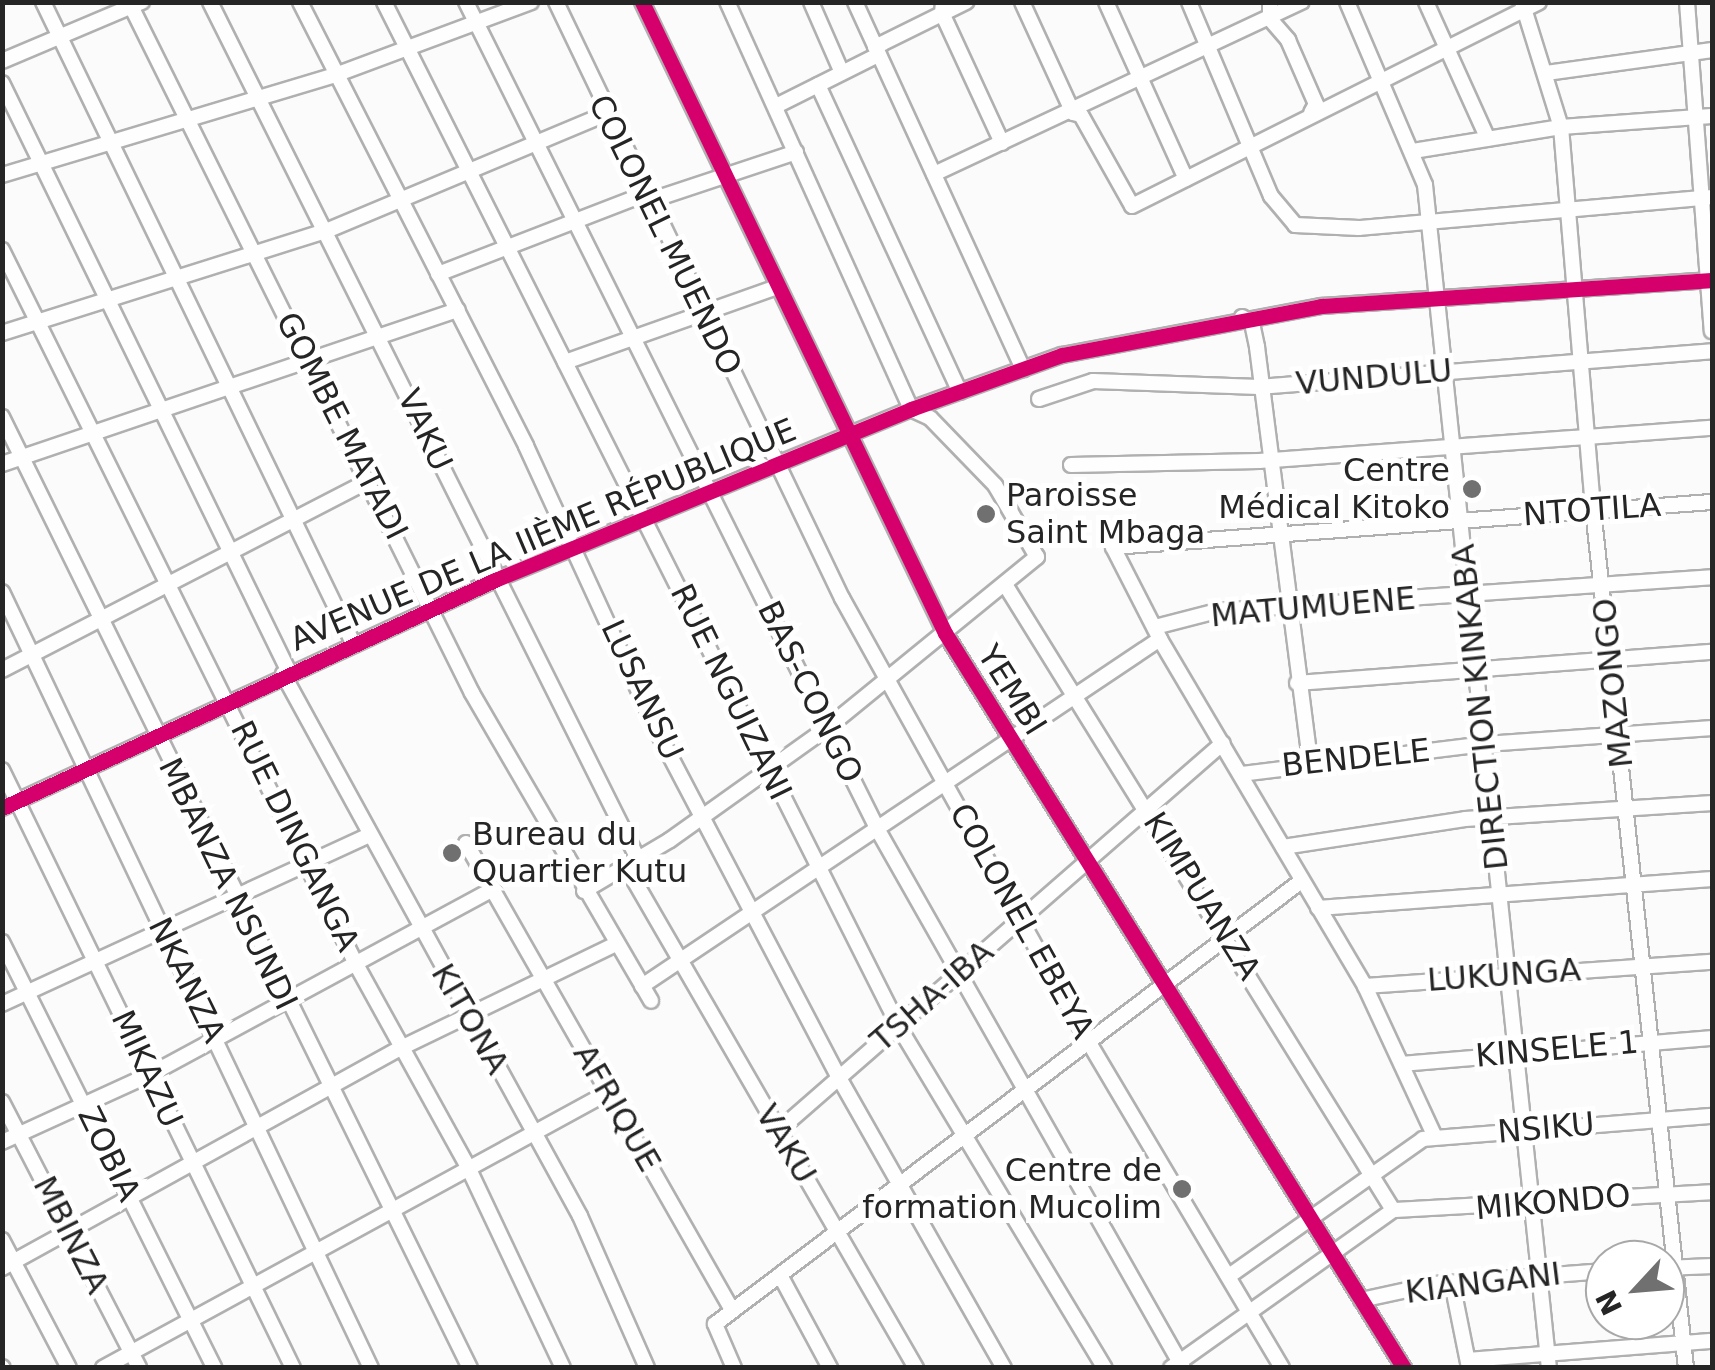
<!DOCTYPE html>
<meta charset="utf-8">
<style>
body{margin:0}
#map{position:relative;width:1715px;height:1370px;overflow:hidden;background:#fcfbfc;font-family:"DejaVu Sans",sans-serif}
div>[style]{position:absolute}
.roads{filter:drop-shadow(2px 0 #b1b0b1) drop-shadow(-2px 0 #b1b0b1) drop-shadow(0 2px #b1b0b1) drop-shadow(0 -2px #b1b0b1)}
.minor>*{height:14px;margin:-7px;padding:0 7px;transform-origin:7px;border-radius:7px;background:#fffeff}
.cycleway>*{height:15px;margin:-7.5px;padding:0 7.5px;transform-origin:7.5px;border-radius:7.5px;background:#d6006c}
.dots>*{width:28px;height:28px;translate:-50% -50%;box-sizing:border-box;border:5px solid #fff;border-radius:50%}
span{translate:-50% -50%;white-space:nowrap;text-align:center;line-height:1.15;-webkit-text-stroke:10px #fff;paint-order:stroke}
.street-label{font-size:32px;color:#252526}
.poi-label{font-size:32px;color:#252526}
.right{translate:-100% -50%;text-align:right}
.left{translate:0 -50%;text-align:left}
.frame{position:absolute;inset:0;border:5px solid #252526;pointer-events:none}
.north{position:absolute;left:1585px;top:1240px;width:100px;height:100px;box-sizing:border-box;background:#fff;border:2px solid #a8a8a8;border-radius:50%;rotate:244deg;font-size:28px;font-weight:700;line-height:40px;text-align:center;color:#252526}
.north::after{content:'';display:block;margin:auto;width:35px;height:45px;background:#707071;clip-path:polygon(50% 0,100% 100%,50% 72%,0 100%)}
</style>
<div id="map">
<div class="roads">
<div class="minor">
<i style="left:43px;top:2px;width:712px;rotate:64.19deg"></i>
<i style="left:129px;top:2px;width:771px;rotate:63.6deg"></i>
<i style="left:472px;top:693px;width:356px;rotate:59.8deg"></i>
<i style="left:210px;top:2px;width:958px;rotate:63.46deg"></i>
<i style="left:300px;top:2px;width:498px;rotate:63deg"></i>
<i style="left:526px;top:446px;width:316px;rotate:65.3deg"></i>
<i style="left:658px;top:733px;width:387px;rotate:62.3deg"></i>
<i style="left:838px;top:1076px;width:336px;rotate:60.4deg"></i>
<i style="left:384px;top:2px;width:1147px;rotate:63.32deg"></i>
<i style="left:899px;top:1027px;width:398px;rotate:58.9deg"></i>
<i style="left:466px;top:2px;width:927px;rotate:63.55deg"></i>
<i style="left:879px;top:832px;width:616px;rotate:60.44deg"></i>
<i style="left:556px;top:2px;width:661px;rotate:64.37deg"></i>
<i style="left:842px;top:598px;width:507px;rotate:60.96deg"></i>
<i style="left:1088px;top:1041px;width:380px;rotate:59.3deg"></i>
<i style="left:642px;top:2px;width:700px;rotate:64.35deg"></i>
<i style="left:945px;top:633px;width:867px;rotate:58.02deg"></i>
<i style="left:811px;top:2px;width:77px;rotate:66.4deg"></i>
<i style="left:855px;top:2px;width:404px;rotate:65.4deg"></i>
<i style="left:943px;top:2px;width:11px;rotate:95deg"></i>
<i style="left:942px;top:13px;width:143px;rotate:65.2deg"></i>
<i style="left:1022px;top:2px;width:122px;rotate:65.3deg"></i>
<i style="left:1073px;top:113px;width:8px;rotate:14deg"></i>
<i style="left:1081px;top:115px;width:104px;rotate:60.7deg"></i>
<i style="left:1132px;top:206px;width:455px;rotate:-26.6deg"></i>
<i style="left:1106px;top:2px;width:194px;rotate:65.7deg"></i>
<i style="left:1189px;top:2px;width:211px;rotate:67.1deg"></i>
<i style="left:1271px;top:196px;width:38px;rotate:50deg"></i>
<i style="left:1295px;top:225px;width:64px;rotate:2.7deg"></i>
<i style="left:1359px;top:228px;width:354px;rotate:-5deg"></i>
<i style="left:1270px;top:2px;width:17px;rotate:90deg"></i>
<i style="left:1270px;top:19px;width:28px;rotate:49deg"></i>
<i style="left:1288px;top:40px;width:70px;rotate:66.4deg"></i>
<i style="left:1316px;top:104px;width:10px;rotate:119deg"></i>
<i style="left:1347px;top:2px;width:199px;rotate:66.9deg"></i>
<i style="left:1425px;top:185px;width:1189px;rotate:84.02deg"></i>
<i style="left:1426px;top:2px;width:150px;rotate:65.7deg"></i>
<i style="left:1522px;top:2px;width:131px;rotate:72.7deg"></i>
<i style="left:1561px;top:127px;width:383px;rotate:85.2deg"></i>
<i style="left:1593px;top:509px;width:864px;rotate:83.82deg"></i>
<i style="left:1687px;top:2px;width:330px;rotate:85.7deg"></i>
<i style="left:875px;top:47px;width:102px;rotate:-26.3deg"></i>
<i style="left:2px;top:61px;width:152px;rotate:-22.9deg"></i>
<i style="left:1546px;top:73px;width:168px;rotate:-7.9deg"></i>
<i style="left:2px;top:83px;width:655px;rotate:64.02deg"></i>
<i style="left:818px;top:85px;width:338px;rotate:65.2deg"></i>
<i style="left:776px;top:106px;width:114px;rotate:-26.6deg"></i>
<i style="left:1413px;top:151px;width:150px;rotate:-9.2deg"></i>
<i style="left:1561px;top:127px;width:151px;rotate:-4.2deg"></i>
<i style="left:934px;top:174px;width:406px;rotate:-25.1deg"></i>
<i style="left:2px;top:175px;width:348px;rotate:-16.7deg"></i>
<i style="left:335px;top:75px;width:209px;rotate:-20.4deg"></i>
<i style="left:649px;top:201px;width:155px;rotate:-18.4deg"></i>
<i style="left:2px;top:250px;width:799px;rotate:63.63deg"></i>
<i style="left:357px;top:966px;width:230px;rotate:61.1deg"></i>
<i style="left:468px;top:1167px;width:222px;rotate:64.7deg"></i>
<i style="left:438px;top:274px;width:222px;rotate:-21.1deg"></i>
<i style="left:1242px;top:317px;width:12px;rotate:31deg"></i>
<i style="left:1252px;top:323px;width:25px;rotate:78deg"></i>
<i style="left:1257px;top:347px;width:419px;rotate:82.7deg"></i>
<i style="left:2px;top:333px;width:340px;rotate:-17.5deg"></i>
<i style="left:326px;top:231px;width:303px;rotate:-22.7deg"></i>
<i style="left:565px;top:362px;width:225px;rotate:-19.5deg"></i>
<i style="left:1039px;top:399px;width:57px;rotate:-18.4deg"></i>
<i style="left:1093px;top:381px;width:166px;rotate:2.1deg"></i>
<i style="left:1259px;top:387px;width:454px;rotate:-4.5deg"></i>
<i style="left:2px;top:417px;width:1060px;rotate:63.8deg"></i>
<i style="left:2px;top:464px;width:481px;rotate:-18.7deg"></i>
<i style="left:1071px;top:465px;width:188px;rotate:-1.2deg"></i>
<i style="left:1259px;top:461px;width:454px;rotate:-4.2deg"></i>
<i style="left:1006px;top:586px;width:734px;rotate:58.19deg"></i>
<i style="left:2px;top:592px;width:859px;rotate:64.57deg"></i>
<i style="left:1155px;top:627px;width:64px;rotate:-14.5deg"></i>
<i style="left:1217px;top:611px;width:496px;rotate:-3.9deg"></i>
<i style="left:2px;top:670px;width:414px;rotate:-27.3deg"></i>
<i style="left:283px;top:674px;width:618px;rotate:61.28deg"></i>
<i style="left:580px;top:1216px;width:166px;rotate:66.2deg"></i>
<i style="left:1297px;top:683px;width:416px;rotate:-4.3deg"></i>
<i style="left:2px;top:770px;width:665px;rotate:64.05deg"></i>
<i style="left:1241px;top:774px;width:246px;rotate:-7deg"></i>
<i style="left:1485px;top:744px;width:228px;rotate:-4deg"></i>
<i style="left:2px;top:808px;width:545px;rotate:-24.83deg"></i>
<i style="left:497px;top:579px;width:448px;rotate:-22.3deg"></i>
<i style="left:911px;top:409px;width:160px;rotate:-19.7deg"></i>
<i style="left:1062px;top:355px;width:264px;rotate:-10.7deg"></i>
<i style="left:1321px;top:306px;width:392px;rotate:-3.8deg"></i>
<i style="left:466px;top:843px;width:537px;rotate:60.33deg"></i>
<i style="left:1283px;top:847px;width:184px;rotate:-8.7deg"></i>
<i style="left:1465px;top:819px;width:248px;rotate:-3.7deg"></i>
<i style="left:627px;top:868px;width:578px;rotate:59.97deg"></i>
<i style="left:584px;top:891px;width:100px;rotate:-30.7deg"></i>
<i style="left:670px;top:840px;width:193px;rotate:-35.5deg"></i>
<i style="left:827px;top:728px;width:271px;rotate:-39.2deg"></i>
<i style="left:1037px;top:557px;width:83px;rotate:-120.3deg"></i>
<i style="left:995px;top:485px;width:93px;rotate:-134.1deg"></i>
<i style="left:930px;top:418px;width:21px;rotate:-155deg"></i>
<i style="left:911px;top:409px;width:447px;rotate:-114.3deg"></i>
<i style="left:1318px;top:908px;width:395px;rotate:-4.2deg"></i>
<i style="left:2px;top:942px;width:476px;rotate:63.5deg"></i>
<i style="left:642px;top:986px;width:623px;rotate:-33.82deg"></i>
<i style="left:1365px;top:986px;width:348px;rotate:-4deg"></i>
<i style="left:2px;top:1004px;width:403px;rotate:-24.7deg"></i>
<i style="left:1402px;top:1064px;width:311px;rotate:-4.8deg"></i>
<i style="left:2px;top:1102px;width:299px;rotate:62.7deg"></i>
<i style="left:778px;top:1131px;width:590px;rotate:-41.09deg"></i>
<i style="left:1435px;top:1137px;width:166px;rotate:-114.9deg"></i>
<i style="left:1365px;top:986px;width:403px;rotate:-120.6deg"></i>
<i style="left:1160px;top:639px;width:103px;rotate:-117.1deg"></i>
<i style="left:1113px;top:547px;width:601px;rotate:-4.3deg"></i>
<i style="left:2px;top:1142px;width:164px;rotate:-24.5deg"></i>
<i style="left:151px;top:1074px;width:387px;rotate:-28.4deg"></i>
<i style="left:1393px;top:1210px;width:320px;rotate:-3.2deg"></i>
<i style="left:2px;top:1240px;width:144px;rotate:62.4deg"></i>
<i style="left:2px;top:1268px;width:458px;rotate:-28.9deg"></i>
<i style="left:403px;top:1047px;width:237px;rotate:-25.8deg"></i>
<i style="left:1665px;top:1268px;width:47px;rotate:-2.4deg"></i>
<i style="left:780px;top:1275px;width:106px;rotate:61.7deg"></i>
<i style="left:1229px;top:1276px;width:237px;rotate:-35.2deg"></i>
<i style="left:1423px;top:1139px;width:290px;rotate:-4.6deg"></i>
<i style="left:1452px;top:1283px;width:86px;rotate:78.6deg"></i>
<i style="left:1361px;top:1300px;width:76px;rotate:-12.2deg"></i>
<i style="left:1435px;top:1284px;width:170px;rotate:-4.4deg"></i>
<i style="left:1468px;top:1360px;width:245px;rotate:-4.5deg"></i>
<i style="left:2px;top:1367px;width:1px;rotate:45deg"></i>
<i style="left:103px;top:1368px;width:576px;rotate:-28.61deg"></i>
<i style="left:734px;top:1368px;width:48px;rotate:-113.4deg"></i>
<i style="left:715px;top:1324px;width:733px;rotate:-37.07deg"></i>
<i style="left:1171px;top:1368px;width:272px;rotate:-35.4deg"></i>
</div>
</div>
<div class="cycleway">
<i style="left:642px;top:2px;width:700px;rotate:64.35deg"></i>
<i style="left:945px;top:633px;width:867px;rotate:58.02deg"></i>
<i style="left:2px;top:808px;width:545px;rotate:-24.83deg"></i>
<i style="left:497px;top:579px;width:448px;rotate:-22.3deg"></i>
<i style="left:911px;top:409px;width:160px;rotate:-19.7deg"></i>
<i style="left:1062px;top:355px;width:264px;rotate:-10.7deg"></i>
<i style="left:1321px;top:306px;width:392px;rotate:-3.8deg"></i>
</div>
<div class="dots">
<i style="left:1472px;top:489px;background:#707071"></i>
<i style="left:986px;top:514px;background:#707071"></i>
<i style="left:452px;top:853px;background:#707071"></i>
<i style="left:1182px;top:1189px;background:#707071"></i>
</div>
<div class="street-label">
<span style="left:665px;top:235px;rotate:64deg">COLONEL MUENDO</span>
<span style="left:1374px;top:377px;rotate:-5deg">VUNDULU</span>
<span style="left:342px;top:426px;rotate:63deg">GOMBE MATADI</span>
<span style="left:425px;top:430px;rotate:65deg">VAKU</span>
<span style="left:1592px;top:510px;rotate:-4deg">NTOTILA</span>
<span style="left:543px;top:535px;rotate:-23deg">AVENUE DE LA IIÈME RÉPUBLIQUE</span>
<span style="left:1313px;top:607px;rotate:-5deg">MATUMUENE</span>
<span style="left:1613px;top:683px;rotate:-96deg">MAZONGO</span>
<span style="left:642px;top:690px;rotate:65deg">LUSANSU</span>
<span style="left:1012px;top:690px;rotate:58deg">YEMBI</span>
<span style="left:731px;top:692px;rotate:64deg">RUE NGUIZANI</span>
<span style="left:810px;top:692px;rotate:64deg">BAS-CONGO</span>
<span style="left:1480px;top:707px;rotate:-96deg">DIRECTION KINKABA</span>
<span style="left:1356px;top:758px;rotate:-6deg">BENDELE</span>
<span style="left:295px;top:836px;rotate:64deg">RUE DINGANGA</span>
<span style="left:228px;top:884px;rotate:64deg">MBANZA NSUNDI</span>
<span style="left:1202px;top:896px;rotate:58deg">KIMPUANZA</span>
<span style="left:1022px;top:921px;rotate:61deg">COLONEL EBEYA</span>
<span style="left:1504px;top:975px;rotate:-4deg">LUKUNGA</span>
<span style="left:187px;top:980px;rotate:64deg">NKANZA</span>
<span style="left:932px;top:996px;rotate:-41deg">TSHA-IBA</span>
<span style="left:470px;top:1019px;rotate:60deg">KITONA</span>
<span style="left:1557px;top:1049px;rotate:-5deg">KINSELE 1</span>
<span style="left:147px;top:1069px;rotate:65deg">MIKAZU</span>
<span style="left:617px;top:1108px;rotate:60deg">AFRIQUE</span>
<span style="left:1546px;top:1128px;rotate:-5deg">NSIKU</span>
<span style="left:786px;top:1144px;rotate:59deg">VAKU</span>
<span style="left:109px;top:1154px;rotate:64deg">ZOBIA</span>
<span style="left:1553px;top:1202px;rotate:-5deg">MIKONDO</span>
<span style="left:71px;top:1235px;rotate:63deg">MBINZA</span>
<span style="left:1483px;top:1283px;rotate:-7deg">KIANGANI</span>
</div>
<div class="poi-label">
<span class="right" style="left:1450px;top:489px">Centre<br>Médical Kitoko</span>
<span class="left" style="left:1006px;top:514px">Paroisse<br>Saint Mbaga</span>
<span class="left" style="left:472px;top:853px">Bureau du<br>Quartier Kutu</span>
<span class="right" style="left:1162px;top:1189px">Centre de<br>formation Mucolim</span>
</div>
<div class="frame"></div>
<div class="north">N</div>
</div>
